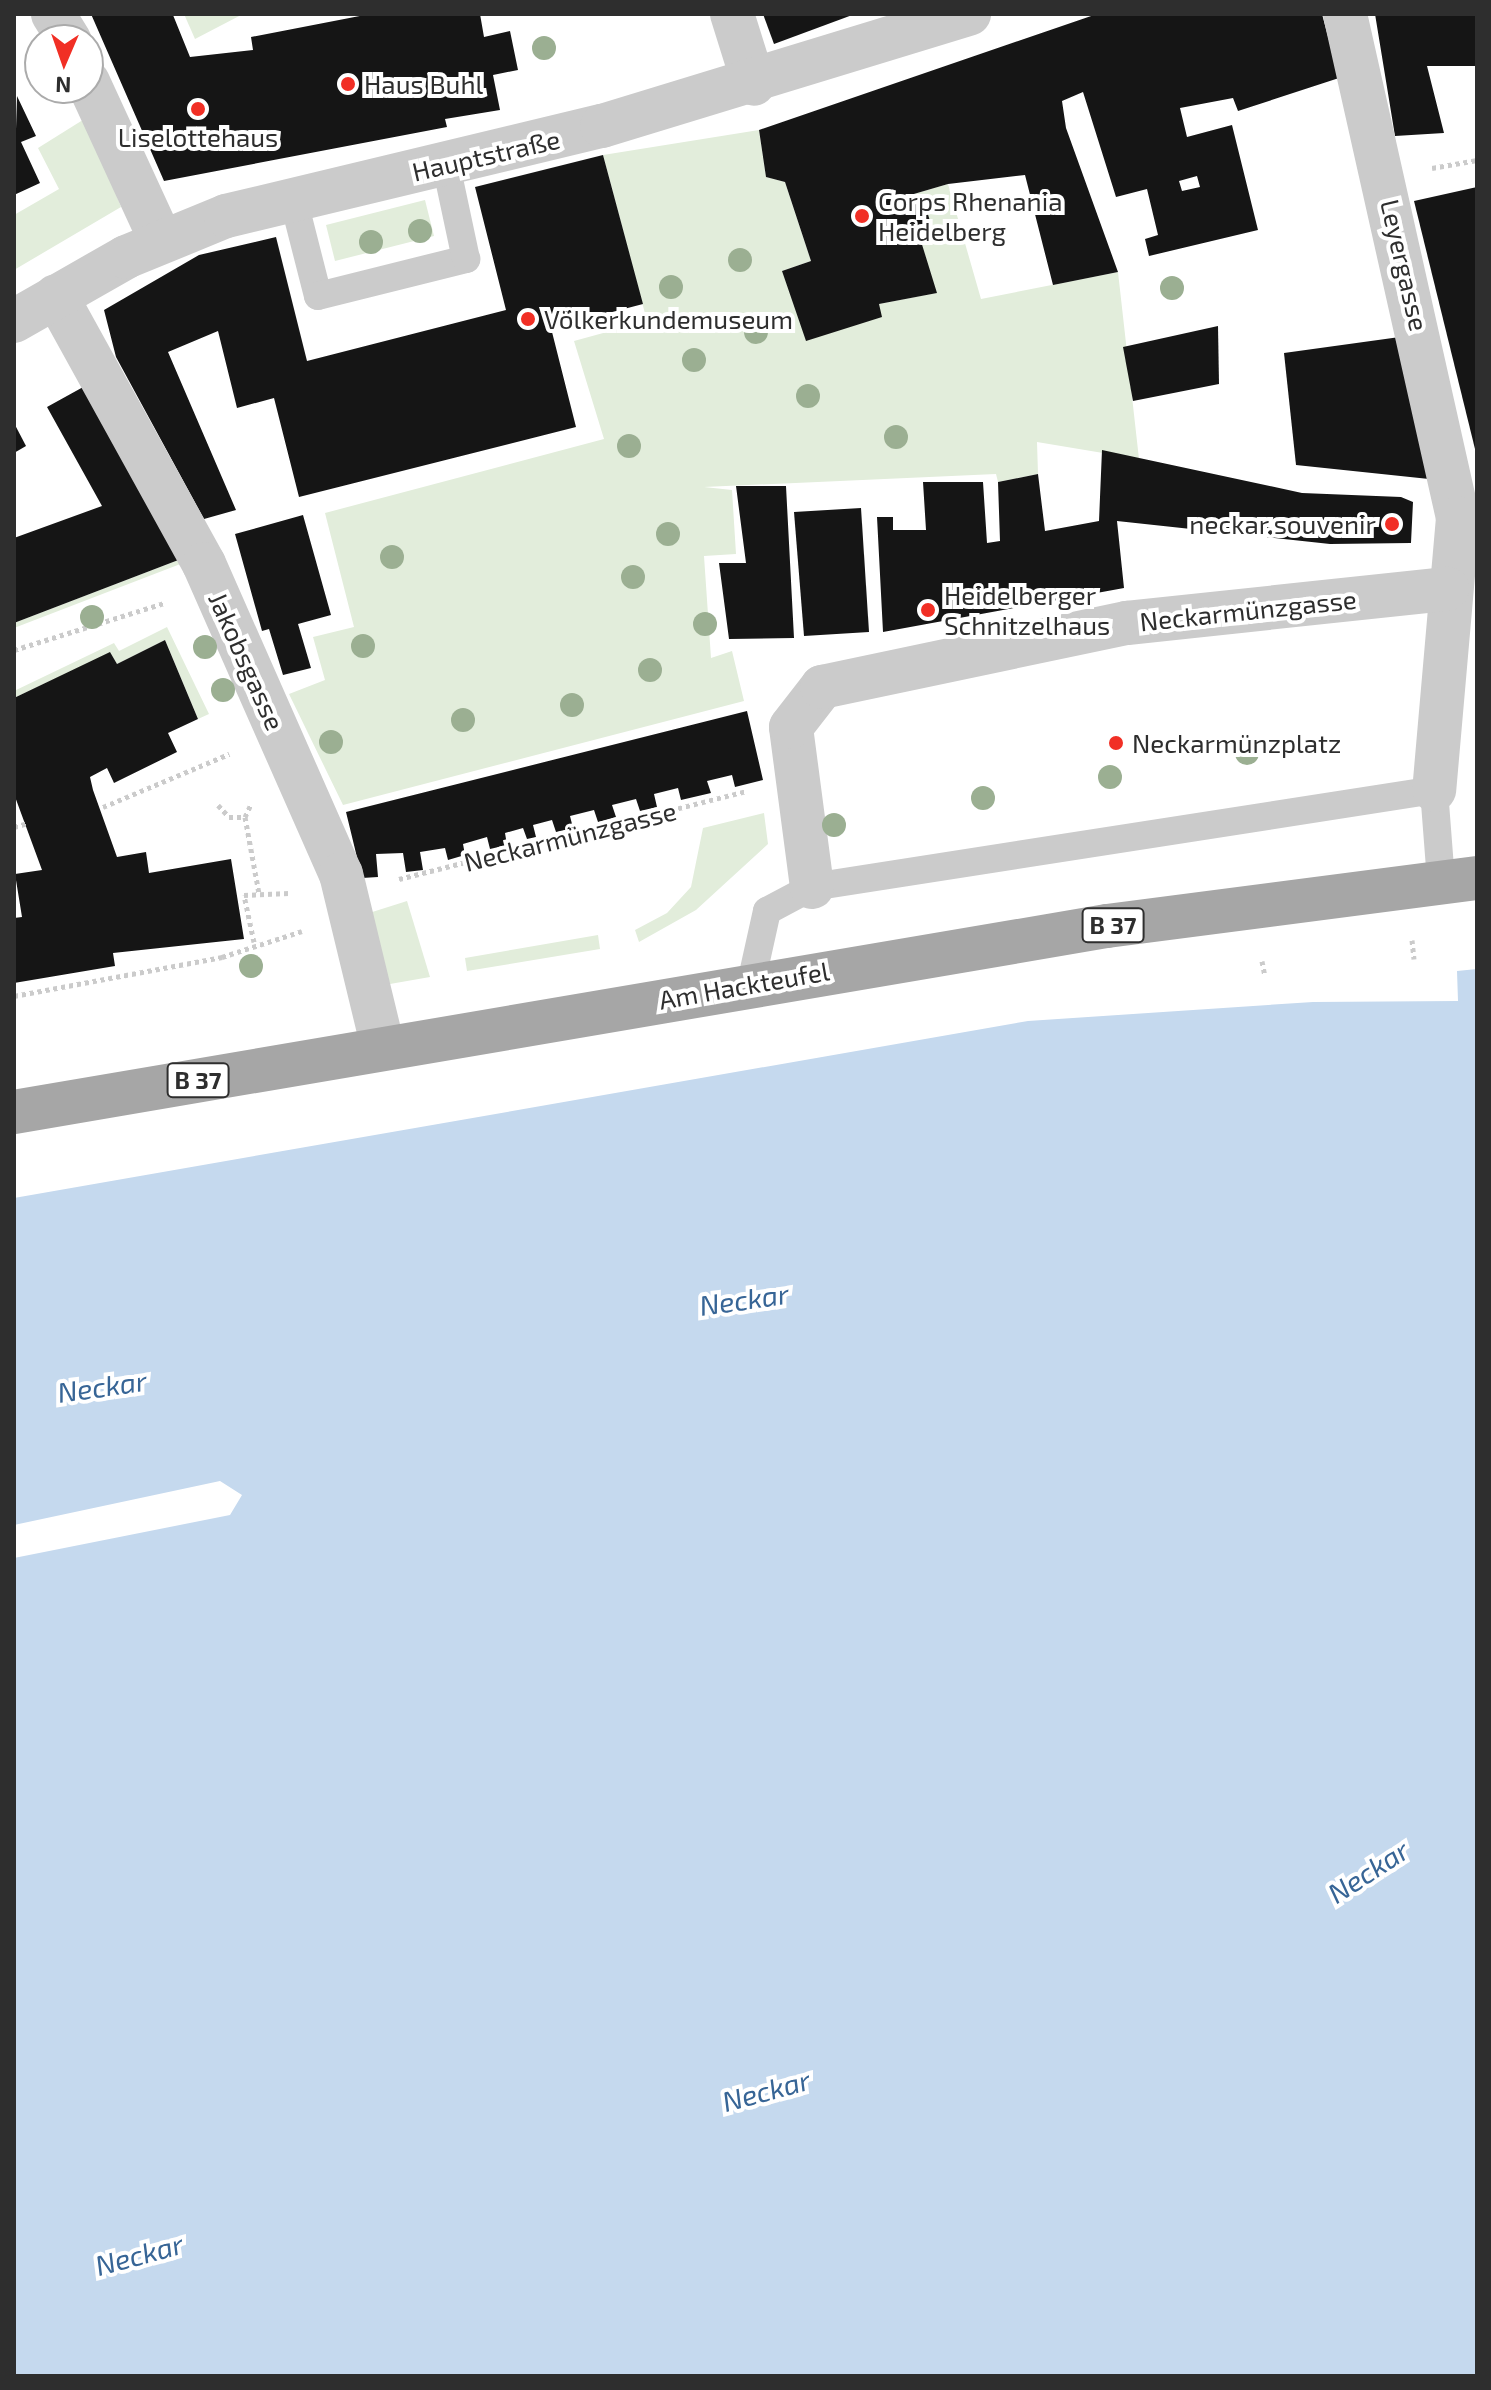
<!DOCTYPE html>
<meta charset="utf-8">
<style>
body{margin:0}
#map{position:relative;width:1491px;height:2390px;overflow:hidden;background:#fff;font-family:"Exo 2",sans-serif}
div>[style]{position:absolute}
.green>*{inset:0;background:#e2eddb}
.water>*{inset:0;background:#c5d9ee}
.building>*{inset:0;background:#151515}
.path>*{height:5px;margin-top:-2.5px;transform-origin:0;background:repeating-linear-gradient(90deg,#cbcbcb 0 4px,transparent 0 8px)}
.lane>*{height:28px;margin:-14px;padding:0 14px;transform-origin:14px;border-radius:14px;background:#cbcbcb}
.street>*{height:44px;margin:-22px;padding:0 22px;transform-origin:22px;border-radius:22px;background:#cbcbcb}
.primary>*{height:44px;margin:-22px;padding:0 22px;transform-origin:22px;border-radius:22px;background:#a6a6a6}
.trees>*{width:24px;height:24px;margin:-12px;border-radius:50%;background:#9baf92}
.dots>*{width:22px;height:22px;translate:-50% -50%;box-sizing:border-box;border:4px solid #fff;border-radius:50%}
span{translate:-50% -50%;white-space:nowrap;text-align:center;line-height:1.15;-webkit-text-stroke:8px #fff;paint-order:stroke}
.shield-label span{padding:2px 6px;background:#fff;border:2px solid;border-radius:6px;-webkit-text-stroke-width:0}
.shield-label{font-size:24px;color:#2e2e2e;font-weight:700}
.poi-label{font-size:26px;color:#2e2e2e}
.left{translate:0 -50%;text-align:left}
.right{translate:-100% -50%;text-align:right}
.street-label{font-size:26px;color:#2e2e2e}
.water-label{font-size:28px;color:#376596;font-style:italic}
.frame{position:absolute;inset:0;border:16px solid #2e2e2e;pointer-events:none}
.north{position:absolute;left:24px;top:24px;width:80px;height:80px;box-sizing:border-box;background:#fff;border:2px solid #ababab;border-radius:50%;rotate:182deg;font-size:22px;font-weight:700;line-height:32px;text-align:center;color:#2e2e2e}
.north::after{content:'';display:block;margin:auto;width:28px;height:36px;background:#f12f25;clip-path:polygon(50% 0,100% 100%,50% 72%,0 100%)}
</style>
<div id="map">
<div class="green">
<i style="clip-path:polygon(184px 14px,243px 14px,195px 39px)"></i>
<i style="clip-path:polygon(86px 118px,121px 207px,14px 270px,14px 215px,59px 189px,38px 148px)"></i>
<i style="clip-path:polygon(759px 130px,766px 177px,785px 182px,811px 261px,782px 271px,879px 304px,936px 293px,920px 238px,931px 226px,926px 207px,907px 196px,948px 184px,981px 299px,1118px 272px,1139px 459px,1037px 442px,1038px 474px,998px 482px,996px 474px,704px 487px,732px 490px,736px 554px,704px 556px,711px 658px,732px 651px,744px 701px,343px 805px,289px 694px,325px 680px,313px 637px,354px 627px,325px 513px,604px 439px,574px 341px,647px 321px,603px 155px)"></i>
<i style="clip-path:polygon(425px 200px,434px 236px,335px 261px,326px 225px)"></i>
<i style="clip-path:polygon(181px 559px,183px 563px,14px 628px,14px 623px)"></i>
<i style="clip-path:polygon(167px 627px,209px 714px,198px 719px,165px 640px,117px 664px,110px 653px,14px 698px,14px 691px,114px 643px,119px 651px)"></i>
<i style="clip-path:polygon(764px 813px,768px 844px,696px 910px,639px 942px,635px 930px,667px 913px,691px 887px,703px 828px)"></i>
<i style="clip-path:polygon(407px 901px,430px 977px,390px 984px,366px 914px)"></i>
<i style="clip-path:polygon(598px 935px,600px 949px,467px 971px,465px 958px)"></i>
</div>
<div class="water">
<i style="clip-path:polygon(1477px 969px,1477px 2376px,14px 2376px,14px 1558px,230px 1515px,242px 1495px,220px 1481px,14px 1525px,14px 1198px,1028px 1021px,1313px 1002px,1458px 1001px,1457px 971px)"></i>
</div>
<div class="building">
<i style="clip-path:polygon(91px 14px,173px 15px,190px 57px,253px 50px,251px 37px,370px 14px,480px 14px,484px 37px,510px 31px,518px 70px,493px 75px,500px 110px,445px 119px,447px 127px,164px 181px)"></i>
<i style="clip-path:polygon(763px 14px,855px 14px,774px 44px)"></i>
<i style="clip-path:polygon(evenodd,1097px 14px,1322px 14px,1339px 78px,1238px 111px,1233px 98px,1180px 108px,1187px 137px,1232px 125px,1258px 230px,1149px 256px,1145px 239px,1158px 235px,1147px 189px,1116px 197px,1083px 92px,1062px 101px,1066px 128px,1118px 272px,1053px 285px,1025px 175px,948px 184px,907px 196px,926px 207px,931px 225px,920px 238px,937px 293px,879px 304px,882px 317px,806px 341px,782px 271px,811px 261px,785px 182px,766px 177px,759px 130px,1097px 14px,1197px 176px,1200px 187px,1182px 191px,1179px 181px,1197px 176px)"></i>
<i style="clip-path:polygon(1375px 14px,1477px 14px,1477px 66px,1427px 66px,1444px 133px,1395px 136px)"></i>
<i style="clip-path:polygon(17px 96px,36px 136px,21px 142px,40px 183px,14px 195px)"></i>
<i style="clip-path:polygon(603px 155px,643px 304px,551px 328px,576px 427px,299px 497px,274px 398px,237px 408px,218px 331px,168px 352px,236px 510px,204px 519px,116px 357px,104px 310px,199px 255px,276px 237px,307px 361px,506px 310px,475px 187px)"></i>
<i style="clip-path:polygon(1477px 187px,1477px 453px,1476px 453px,1414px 201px)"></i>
<i style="clip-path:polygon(1218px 326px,1219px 384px,1133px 401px,1123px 347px)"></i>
<i style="clip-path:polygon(1407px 336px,1429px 479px,1296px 465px,1284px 353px)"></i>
<i style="clip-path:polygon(85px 386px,181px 559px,14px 623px,14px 538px,102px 506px,47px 407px)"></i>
<i style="clip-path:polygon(14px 423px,26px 446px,14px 453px)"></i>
<i style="clip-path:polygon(1102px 450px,1302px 493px,1401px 497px,1413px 502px,1411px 543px,1330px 544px,1117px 521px,1124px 588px,883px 632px,877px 517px,893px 517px,893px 530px,926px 530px,923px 482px,983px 482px,987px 543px,1000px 541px,998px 482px,1038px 474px,1045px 531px,1099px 521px)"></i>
<i style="clip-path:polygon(736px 486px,786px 486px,794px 638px,729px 639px,719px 563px,746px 563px)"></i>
<i style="clip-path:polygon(861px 508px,869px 632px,804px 636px,794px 512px)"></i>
<i style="clip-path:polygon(303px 515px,331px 615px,298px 624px,311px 668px,283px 675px,269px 629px,262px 631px,235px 534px)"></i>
<i style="clip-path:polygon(165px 640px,198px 719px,168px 733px,177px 752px,114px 783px,107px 768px,90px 777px,93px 790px,117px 857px,146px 852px,149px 873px,231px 859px,244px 939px,113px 953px,115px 966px,14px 983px,14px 918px,22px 917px,15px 874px,42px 870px,14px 794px,14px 698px,110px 652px,117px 664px)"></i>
<i style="clip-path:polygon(747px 711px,763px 780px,735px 787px,732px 775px,707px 781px,711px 793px,681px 800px,678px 788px,654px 794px,657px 807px,640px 811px,636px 799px,612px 805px,616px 817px,598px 822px,594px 810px,570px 816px,573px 828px,556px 832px,552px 820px,533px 825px,536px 837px,527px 839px,523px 828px,505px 833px,507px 845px,490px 849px,487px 837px,463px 844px,465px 855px,448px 860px,445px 848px,420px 852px,423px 870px,406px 872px,403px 853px,376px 854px,378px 877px,362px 878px,346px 812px)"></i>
</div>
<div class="path">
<i style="left:1432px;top:168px;width:46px;rotate:-10.1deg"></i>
<i style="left:14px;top:650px;width:157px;rotate:-17.4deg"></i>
<i style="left:218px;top:805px;width:16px;rotate:47deg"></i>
<i style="left:229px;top:817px;width:16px"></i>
<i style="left:245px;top:817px;width:77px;rotate:79.6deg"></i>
<i style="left:103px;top:807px;width:137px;rotate:-22.8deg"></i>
<i style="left:245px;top:817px;width:14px;rotate:-65deg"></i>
<i style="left:14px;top:827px;width:15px;rotate:-16deg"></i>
<i style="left:399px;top:879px;width:358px;rotate:-14.2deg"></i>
<i style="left:1412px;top:940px;width:19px;rotate:84deg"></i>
<i style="left:254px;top:942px;width:48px;rotate:-102deg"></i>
<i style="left:244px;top:895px;width:45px;rotate:-2.5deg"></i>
<i style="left:1262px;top:961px;width:15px;rotate:79deg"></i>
<i style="left:14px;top:996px;width:212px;rotate:-10.6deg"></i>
<i style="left:222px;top:957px;width:84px;rotate:-18deg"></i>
</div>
<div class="lane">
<i style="left:293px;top:198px;width:101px;rotate:75.7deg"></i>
<i style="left:318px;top:296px;width:153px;rotate:-14deg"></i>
<i style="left:466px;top:259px;width:96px;rotate:-102deg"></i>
<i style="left:751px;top:983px;width:74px;rotate:-77.5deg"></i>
<i style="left:767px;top:911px;width:51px;rotate:-28.1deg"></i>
<i style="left:812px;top:887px;width:630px;rotate:-8.86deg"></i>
<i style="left:1434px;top:790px;width:90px;rotate:85.6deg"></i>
</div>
<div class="street">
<i style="left:53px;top:14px;width:31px;rotate:58deg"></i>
<i style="left:732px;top:14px;width:73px;rotate:72.6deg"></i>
<i style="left:1345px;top:14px;width:517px;rotate:77.36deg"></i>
<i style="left:1458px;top:518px;width:273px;rotate:95deg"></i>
<i style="left:88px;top:82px;width:175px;rotate:65.3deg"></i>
<i style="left:56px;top:296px;width:306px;rotate:61.1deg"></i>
<i style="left:204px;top:564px;width:339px;rotate:66.2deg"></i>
<i style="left:341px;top:874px;width:179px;rotate:76.4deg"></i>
<i style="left:14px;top:321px;width:129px;rotate:-29.7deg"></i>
<i style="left:126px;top:257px;width:108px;rotate:-22.3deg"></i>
<i style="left:226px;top:216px;width:387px;rotate:-13.5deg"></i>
<i style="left:602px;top:126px;width:384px;rotate:-17deg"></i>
<i style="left:812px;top:887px;width:161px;rotate:-97.5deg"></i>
<i style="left:791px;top:727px;width:51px;rotate:-52.2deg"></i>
<i style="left:822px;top:687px;width:312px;rotate:-11.9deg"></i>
<i style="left:1127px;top:623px;width:322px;rotate:-6.1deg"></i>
</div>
<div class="primary">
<i style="left:14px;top:1112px;width:1109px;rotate:-9.66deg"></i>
<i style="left:1107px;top:926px;width:373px;rotate:-7.4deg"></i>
</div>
<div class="trees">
<i style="left:544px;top:48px"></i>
<i style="left:420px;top:231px"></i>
<i style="left:371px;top:242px"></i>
<i style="left:740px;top:260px"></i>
<i style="left:671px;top:287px"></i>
<i style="left:1172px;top:288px"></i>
<i style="left:756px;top:332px"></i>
<i style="left:694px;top:360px"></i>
<i style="left:808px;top:396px"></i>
<i style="left:896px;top:437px"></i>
<i style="left:629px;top:446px"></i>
<i style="left:668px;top:534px"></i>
<i style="left:392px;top:557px"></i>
<i style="left:633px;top:577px"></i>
<i style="left:92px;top:617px"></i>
<i style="left:705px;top:624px"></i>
<i style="left:363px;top:646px"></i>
<i style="left:205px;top:647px"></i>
<i style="left:650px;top:670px"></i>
<i style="left:223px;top:690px"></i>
<i style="left:572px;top:705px"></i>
<i style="left:463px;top:720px"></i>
<i style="left:331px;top:742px"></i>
<i style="left:1247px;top:753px"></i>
<i style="left:1110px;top:777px"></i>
<i style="left:983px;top:798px"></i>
<i style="left:834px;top:825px"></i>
<i style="left:251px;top:966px"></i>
</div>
<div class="dots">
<i style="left:348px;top:84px;background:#f12f25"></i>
<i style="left:198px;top:109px;background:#f12f25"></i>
<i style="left:862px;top:216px;background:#f12f25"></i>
<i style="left:528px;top:319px;background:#f12f25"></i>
<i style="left:1392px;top:524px;background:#f12f25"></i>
<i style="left:928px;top:610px;background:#f12f25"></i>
<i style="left:1116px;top:743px;background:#f12f25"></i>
</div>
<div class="shield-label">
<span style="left:1113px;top:925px">B 37</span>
<span style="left:198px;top:1080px">B 37</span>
</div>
<div class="poi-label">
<span class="left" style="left:364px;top:84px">Haus Buhl</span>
<span style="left:198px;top:137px">Liselottehaus</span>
<span class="left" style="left:878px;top:216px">Corps Rhenania<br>Heidelberg</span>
<span class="left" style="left:544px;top:319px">Völkerkundemuseum</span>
<span class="right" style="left:1376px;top:524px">neckar.souvenir</span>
<span class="left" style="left:944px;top:610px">Heidelberger<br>Schnitzelhaus</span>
<span class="left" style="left:1132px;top:743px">Neckarmünzplatz</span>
</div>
<div class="street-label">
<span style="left:486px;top:155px;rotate:-13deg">Hauptstraße</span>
<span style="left:1405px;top:265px;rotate:77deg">Leyergasse</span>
<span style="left:1248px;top:610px;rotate:-6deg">Neckarmünzgasse</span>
<span style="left:247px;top:661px;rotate:66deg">Jakobsgasse</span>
<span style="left:570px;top:836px;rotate:-14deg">Neckarmünzgasse</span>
<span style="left:744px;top:985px;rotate:-10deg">Am Hackteufel</span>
</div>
<div class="water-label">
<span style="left:744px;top:1299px;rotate:-8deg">Neckar</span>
<span style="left:102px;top:1386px;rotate:-8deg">Neckar</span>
<span style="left:1368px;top:1871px;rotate:-33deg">Neckar</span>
<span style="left:766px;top:2090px;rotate:-15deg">Neckar</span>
<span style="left:139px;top:2254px;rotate:-15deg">Neckar</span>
</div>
<div class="frame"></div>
<div class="north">N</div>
</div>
